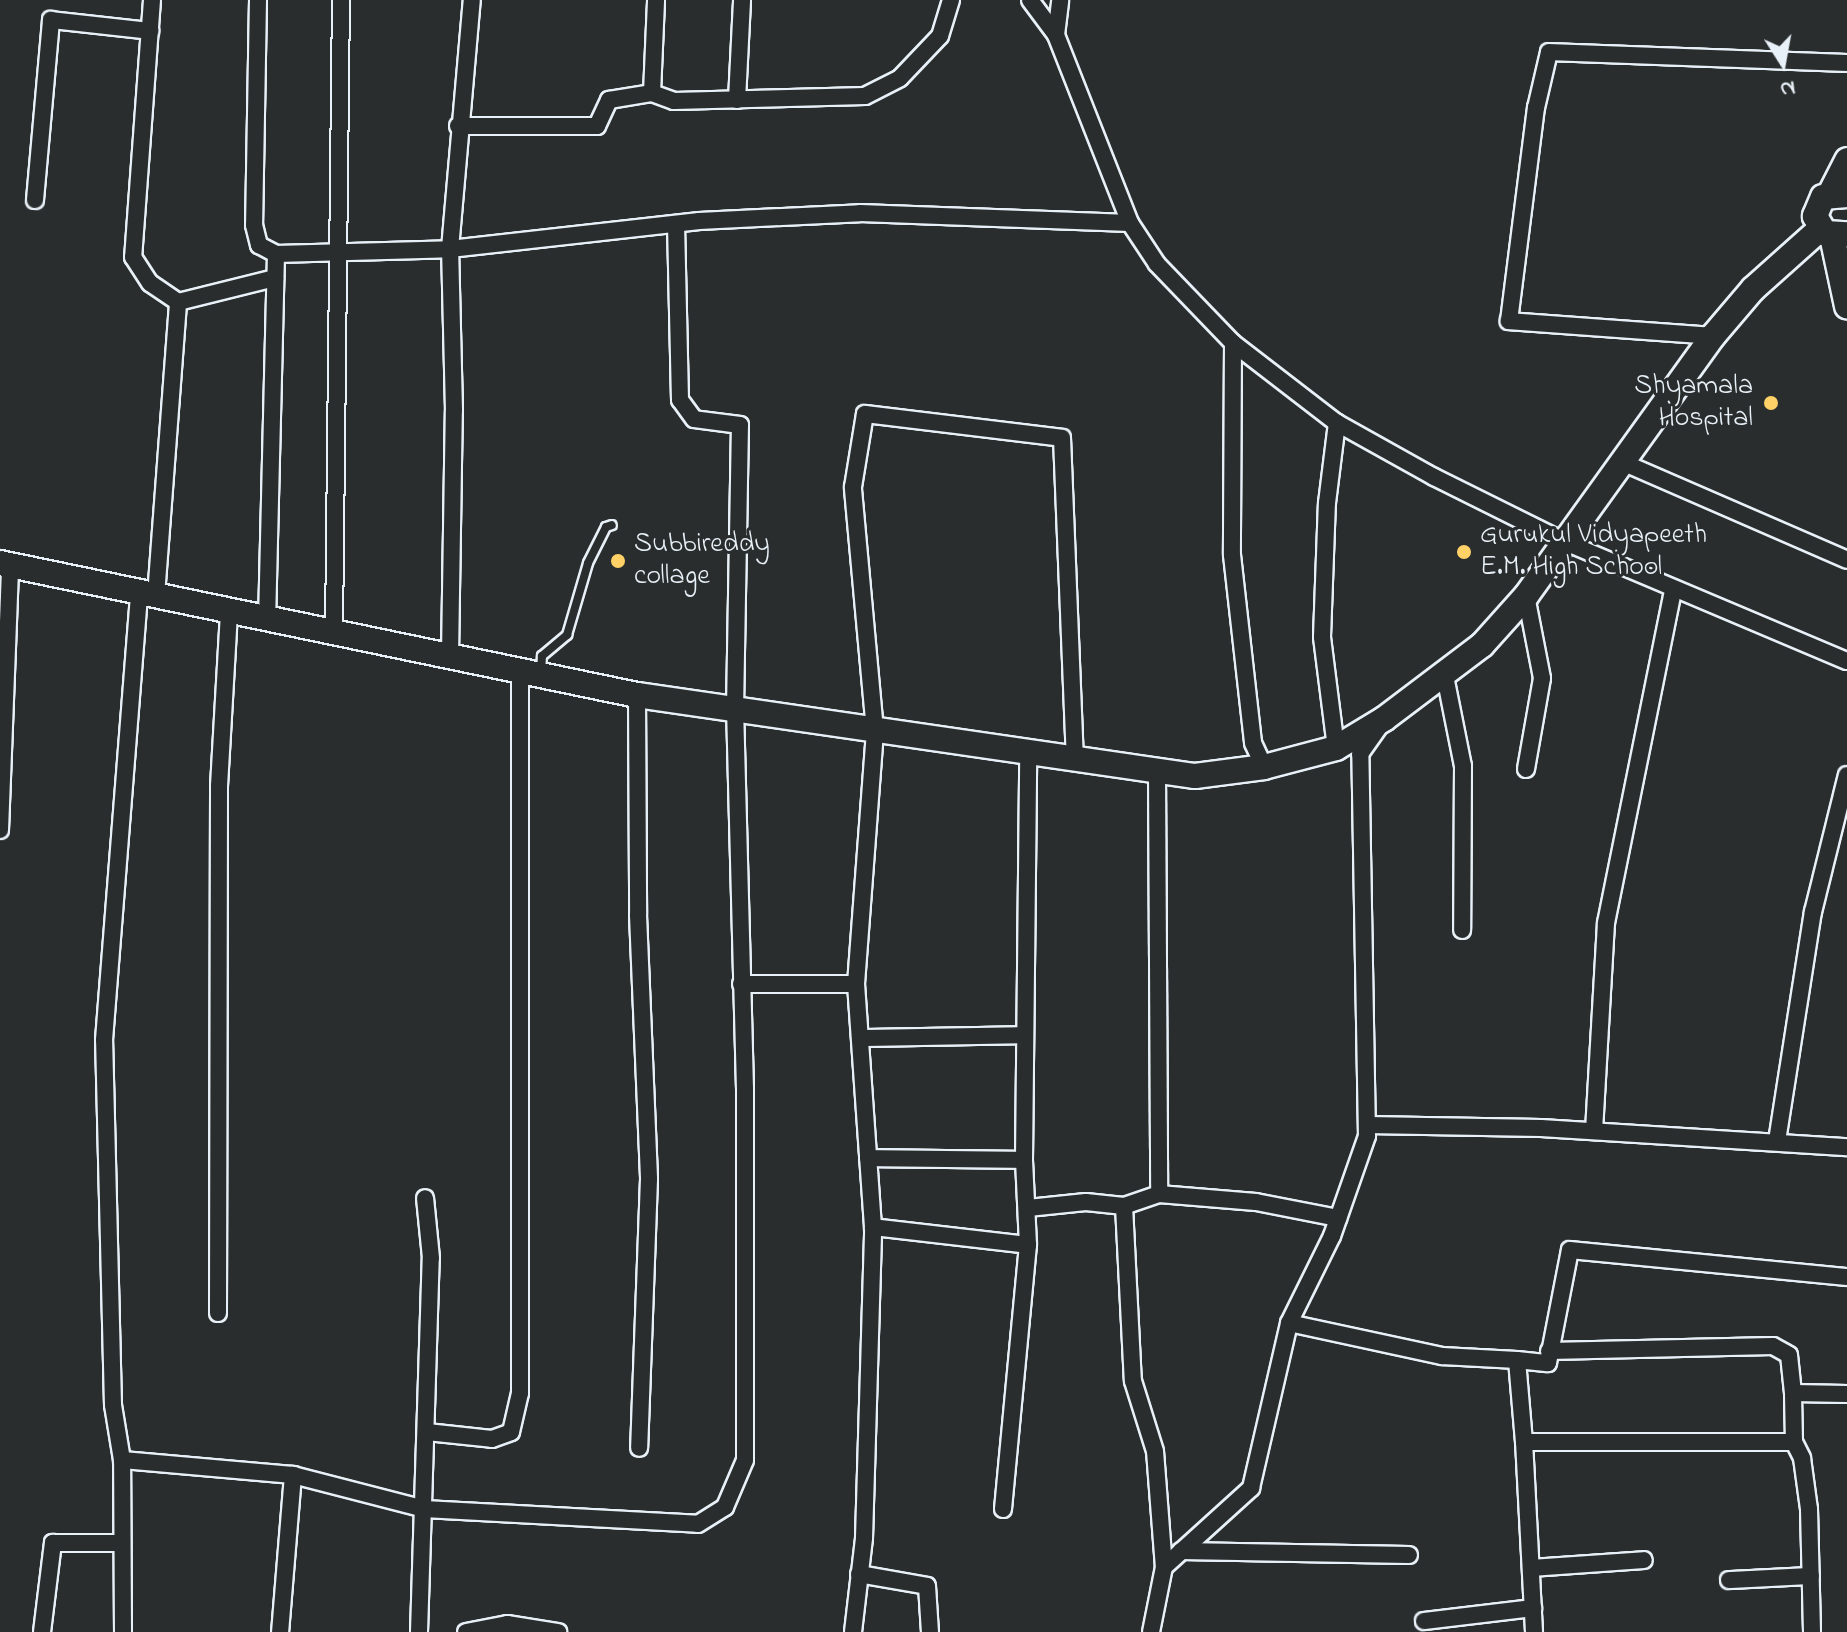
<!DOCTYPE html>
<style>
body{margin:0}
#map{position:relative;width:1847px;height:1632px;overflow:hidden;background:#2a2d2e;font-family:"Indie Flower",sans-serif}
div>[style]{position:absolute}
.roads{filter:drop-shadow(2px 0 #e8f1f8) drop-shadow(-2px 0 #e8f1f8) drop-shadow(0 2px #e8f1f8) drop-shadow(0 -2px #e8f1f8)}
.lane>*{height:8px;margin:-4px;padding:0 4px;transform-origin:4px;border-radius:4px;background:#2a2d2e}
.street>*{height:16px;margin:-8px;padding:0 8px;transform-origin:8px;border-radius:8px;background:#2a2d2e}
.secondary>*{height:24px;margin:-12px;padding:0 12px;transform-origin:12px;border-radius:12px;background:#2a2d2e}
.dots>*{width:22px;height:22px;translate:-50% -50%;box-sizing:border-box;border:4px solid #2a2d2e;border-radius:50%}
span{translate:-50% -50%;white-space:nowrap;text-align:center;line-height:1.15;-webkit-text-stroke:6px #2a2d2e;paint-order:stroke}
.poi-label{font-size:28px;color:#e8f1f8}
.right{translate:-100% -50%;text-align:right}
.left{translate:0 -50%;text-align:left}
.north{position:absolute;left:1743px;top:24px;width:80px;height:80px;-webkit-text-stroke:6px #2a2d2e;paint-order:stroke;rotate:169deg;font-size:22px;font-weight:700;line-height:32px;text-align:center;color:#e8f1f8}
.north::after{content:'';display:block;margin:auto;width:28px;height:36px;background:#e8f1f8;clip-path:polygon(50% 0,100% 100%,50% 72%,0 100%)}
</style>
<div id="map">
<div class="roads">
<div class="lane">
<i style="left:541px;top:674px;width:18px;rotate:-87deg"></i>
<i style="left:542px;top:656px;width:33px;rotate:-40deg"></i>
<i style="left:567px;top:635px;width:75px;rotate:-73.7deg"></i>
<i style="left:588px;top:563px;width:40px;rotate:-63.4deg"></i>
<i style="left:606px;top:527px;width:6px;rotate:-18deg"></i>
</div>
<div class="street">
<i style="left:152px;top:0;width:258px;rotate:94.2deg"></i>
<i style="left:133px;top:257px;width:31px;rotate:57deg"></i>
<i style="left:150px;top:283px;width:34px;rotate:34deg"></i>
<i style="left:178px;top:302px;width:100px;rotate:-13.9deg"></i>
<i style="left:258px;top:0;width:225px;rotate:91deg"></i>
<i style="left:254px;top:225px;width:21px;rotate:76deg"></i>
<i style="left:259px;top:245px;width:19px;rotate:28deg"></i>
<i style="left:276px;top:254px;width:365px;rotate:91.4deg"></i>
<i style="left:1030px;top:0;width:44px;rotate:53.4deg"></i>
<i style="left:1056px;top:35px;width:202px;rotate:68.5deg"></i>
<i style="left:1130px;top:223px;width:49px;rotate:56.6deg"></i>
<i style="left:1157px;top:264px;width:110px;rotate:46.1deg"></i>
<i style="left:1233px;top:343px;width:131px;rotate:37.6deg"></i>
<i style="left:1337px;top:423px;width:111px;rotate:29.1deg"></i>
<i style="left:1434px;top:477px;width:146px;rotate:26.4deg"></i>
<i style="left:1565px;top:542px;width:306px;rotate:22.9deg"></i>
<i style="left:1056px;top:35px;width:35px;rotate:-83deg"></i>
<i style="left:652px;top:93px;width:93px;rotate:-87.5deg"></i>
<i style="left:737px;top:100px;width:100px;rotate:-87.1deg"></i>
<i style="left:458px;top:126px;width:139px"></i>
<i style="left:597px;top:126px;width:29px;rotate:-65deg"></i>
<i style="left:609px;top:100px;width:44px;rotate:-9.2deg"></i>
<i style="left:652px;top:93px;width:23px;rotate:20deg"></i>
<i style="left:674px;top:101px;width:191px;rotate:-1.5deg"></i>
<i style="left:865px;top:96px;width:39px;rotate:-27deg"></i>
<i style="left:900px;top:78px;width:58px;rotate:-46.4deg"></i>
<i style="left:940px;top:36px;width:38px;rotate:-73deg"></i>
<i style="left:35px;top:200px;width:181px;rotate:-84.9deg"></i>
<i style="left:51px;top:20px;width:100px;rotate:6.3deg"></i>
<i style="left:276px;top:254px;width:174px;rotate:-1.6deg"></i>
<i style="left:450px;top:249px;width:251px;rotate:-6.4deg"></i>
<i style="left:699px;top:221px;width:161px;rotate:-2.8deg"></i>
<i style="left:860px;top:213px;width:270px;rotate:2.1deg"></i>
<i style="left:1713px;top:336px;width:205px;rotate:-175.8deg"></i>
<i style="left:1509px;top:321px;width:215px;rotate:-82.8deg"></i>
<i style="left:1536px;top:108px;width:57px;rotate:-76.9deg"></i>
<i style="left:1549px;top:52px;width:298px;rotate:2.1deg"></i>
<i style="left:1233px;top:343px;width:212px;rotate:90.3deg"></i>
<i style="left:1232px;top:555px;width:189px;rotate:83.6deg"></i>
<i style="left:1253px;top:743px;width:26px;rotate:65deg"></i>
<i style="left:1622px;top:462px;width:245px;rotate:23.5deg"></i>
<i style="left:156px;top:596px;width:295px;rotate:-85.7deg"></i>
<i style="left:334px;top:632px;width:632px;rotate:-89.37deg"></i>
<i style="left:450px;top:656px;width:246px;rotate:-89.1deg"></i>
<i style="left:454px;top:410px;width:161px;rotate:-91.4deg"></i>
<i style="left:450px;top:249px;width:250px;rotate:-85deg"></i>
<i style="left:1445px;top:676px;width:92px;rotate:78.7deg"></i>
<i style="left:1463px;top:766px;width:164px;rotate:90.3deg"></i>
<i style="left:637px;top:695px;width:220px;rotate:89.7deg"></i>
<i style="left:638px;top:915px;width:264px;rotate:87.6deg"></i>
<i style="left:649px;top:1179px;width:269px;rotate:92.1deg"></i>
<i style="left:1336px;top:748px;width:112px;rotate:-97.2deg"></i>
<i style="left:1322px;top:637px;width:134px;rotate:-87.9deg"></i>
<i style="left:1327px;top:503px;width:81px;rotate:-82.9deg"></i>
<i style="left:1526px;top:769px;width:92px;rotate:-80deg"></i>
<i style="left:1542px;top:678px;width:84px;rotate:-101deg"></i>
<i style="left:1157px;top:771px;width:423px;rotate:89.7deg"></i>
<i style="left:0;top:830px;width:264px;rotate:-87.8deg"></i>
<i style="left:741px;top:984px;width:115px"></i>
<i style="left:860px;top:1038px;width:165px;rotate:-1deg"></i>
<i style="left:1367px;top:1125px;width:174px;rotate:1deg"></i>
<i style="left:1541px;top:1128px;width:307px;rotate:3.6deg"></i>
<i style="left:1594px;top:1131px;width:208px;rotate:-86.7deg"></i>
<i style="left:1606px;top:923px;width:340px;rotate:-78.6deg"></i>
<i style="left:1777px;top:1141px;width:232px;rotate:-81.1deg"></i>
<i style="left:1813px;top:912px;width:141px;rotate:-76.1deg"></i>
<i style="left:868px;top:1158px;width:156px;rotate:0.7deg"></i>
<i style="left:1124px;top:1206px;width:175px;rotate:87.1deg"></i>
<i style="left:1133px;top:1381px;width:73px;rotate:72.6deg"></i>
<i style="left:1155px;top:1451px;width:116px;rotate:85.6deg"></i>
<i style="left:1028px;top:1208px;width:58px;rotate:-5.9deg"></i>
<i style="left:1086px;top:1202px;width:38px;rotate:6deg"></i>
<i style="left:1124px;top:1206px;width:37px;rotate:-19deg"></i>
<i style="left:1159px;top:1194px;width:97px;rotate:4.7deg"></i>
<i style="left:1256px;top:1202px;width:84px;rotate:11deg"></i>
<i style="left:873px;top:1227px;width:156px;rotate:6.6deg"></i>
<i style="left:218px;top:1313px;width:527px;rotate:-89.89deg"></i>
<i style="left:219px;top:786px;width:175px;rotate:-86.7deg"></i>
<i style="left:1289px;top:1323px;width:157px;rotate:12.2deg"></i>
<i style="left:1442px;top:1356px;width:75px;rotate:3.1deg"></i>
<i style="left:1549px;top:1351px;width:224px;rotate:-1.3deg"></i>
<i style="left:1773px;top:1346px;width:18px;rotate:29deg"></i>
<i style="left:1789px;top:1355px;width:38px;rotate:84deg"></i>
<i style="left:427px;top:1432px;width:65px;rotate:6.1deg"></i>
<i style="left:492px;top:1439px;width:20px;rotate:-20deg"></i>
<i style="left:511px;top:1432px;width:40px;rotate:-77deg"></i>
<i style="left:520px;top:1393px;width:723px;rotate:-90deg"></i>
<i style="left:1524px;top:1442px;width:82px;rotate:-94.9deg"></i>
<i style="left:1517px;top:1360px;width:31px;rotate:6deg"></i>
<i style="left:1548px;top:1363px;width:115px;rotate:-79deg"></i>
<i style="left:1570px;top:1250px;width:278px;rotate:5.6deg"></i>
<i style="left:1794px;top:1442px;width:18px;rotate:63deg"></i>
<i style="left:1802px;top:1458px;width:51px;rotate:82.2deg"></i>
<i style="left:1809px;top:1509px;width:123px;rotate:88.6deg"></i>
<i style="left:122px;top:1460px;width:172px;rotate:5deg"></i>
<i style="left:293px;top:1475px;width:158px;rotate:94.7deg"></i>
<i style="left:293px;top:1475px;width:135px;rotate:14.5deg"></i>
<i style="left:424px;top:1509px;width:274px;rotate:3.1deg"></i>
<i style="left:698px;top:1524px;width:32px;rotate:-32deg"></i>
<i style="left:725px;top:1507px;width:51px;rotate:-66.9deg"></i>
<i style="left:745px;top:1460px;width:371px;rotate:-90deg"></i>
<i style="left:745px;top:1089px;width:379px;rotate:-91.5deg"></i>
<i style="left:735px;top:710px;width:285px;rotate:-89deg"></i>
<i style="left:740px;top:425px;width:46px;rotate:-172.6deg"></i>
<i style="left:694px;top:419px;width:24px;rotate:-126deg"></i>
<i style="left:680px;top:400px;width:173px;rotate:-91.3deg"></i>
<i style="left:1003px;top:1509px;width:265px;rotate:-84.6deg"></i>
<i style="left:1028px;top:1245px;width:85px;rotate:-92.7deg"></i>
<i style="left:1024px;top:1160px;width:408px;rotate:-89.4deg"></i>
<i style="left:1181px;top:1551px;width:228px;rotate:1deg"></i>
<i style="left:1531px;top:1568px;width:113px;rotate:-4deg"></i>
<i style="left:859px;top:1574px;width:69px;rotate:10deg"></i>
<i style="left:927px;top:1586px;width:46px;rotate:86.3deg"></i>
<i style="left:1729px;top:1580px;width:82px;rotate:-2.8deg"></i>
<i style="left:1424px;top:1621px;width:110px;rotate:-6.8deg"></i>
<i style="left:42px;top:1632px;width:90px;rotate:-83deg"></i>
<i style="left:53px;top:1543px;width:66px"></i>
<i style="left:123px;top:1632px;width:172px;rotate:-90.3deg"></i>
<i style="left:122px;top:1460px;width:56px;rotate:-99.3deg"></i>
<i style="left:113px;top:1405px;width:365px;rotate:-91.4deg"></i>
<i style="left:104px;top:1040px;width:449px;rotate:-85.5deg"></i>
<i style="left:419px;top:1632px;width:374px;rotate:-88.2deg"></i>
<i style="left:431px;top:1258px;width:60px;rotate:-95.7deg"></i>
<i style="left:466px;top:1632px;width:42px;rotate:-11deg"></i>
<i style="left:507px;top:1624px;width:52px;rotate:8.9deg"></i>
<i style="left:853px;top:1632px;width:95px;rotate:-83.3deg"></i>
<i style="left:864px;top:1538px;width:311px;rotate:-88.3deg"></i>
<i style="left:873px;top:1227px;width:244px;rotate:-94deg"></i>
<i style="left:856px;top:984px;width:254px;rotate:-85.7deg"></i>
<i style="left:875px;top:731px;width:245px;rotate:-95.2deg"></i>
<i style="left:853px;top:487px;width:74px;rotate:-80.7deg"></i>
<i style="left:865px;top:414px;width:198px;rotate:6.9deg"></i>
<i style="left:1062px;top:438px;width:321px;rotate:87.7deg"></i>
<i style="left:1151px;top:1632px;width:66px;rotate:-78.7deg"></i>
<i style="left:1164px;top:1567px;width:118px;rotate:-42.2deg"></i>
<i style="left:1251px;top:1488px;width:169px;rotate:-77deg"></i>
<i style="left:1289px;top:1323px;width:97px;rotate:-63.7deg"></i>
<i style="left:1332px;top:1236px;width:106px;rotate:-70.7deg"></i>
<i style="left:1367px;top:1136px;width:382px;rotate:-91deg"></i>
<i style="left:1360px;top:754px;width:32px;rotate:-55deg"></i>
<i style="left:1534px;top:1632px;width:190px;rotate:-93deg"></i>
<i style="left:1524px;top:1442px;width:270px"></i>
<i style="left:1794px;top:1442px;width:49px;rotate:-91.2deg"></i>
<i style="left:1793px;top:1393px;width:54px;rotate:1.1deg"></i>
</div>
<div class="secondary">
<i style="left:1830px;top:194px;width:38px;rotate:-63deg"></i>
<i style="left:1847px;top:195px;width:24px;rotate:175deg"></i>
<i style="left:1823px;top:197px;width:21px;rotate:113deg"></i>
<i style="left:1815px;top:216px;width:20px;rotate:60deg"></i>
<i style="left:1825px;top:233px;width:22px;rotate:3deg"></i>
<i style="left:1832px;top:236px;width:72px;rotate:77.9deg"></i>
<i style="left:0;top:563px;width:651px;rotate:11.71deg"></i>
<i style="left:637px;top:695px;width:564px;rotate:8.26deg"></i>
<i style="left:1195px;top:776px;width:70px;rotate:-7.4deg"></i>
<i style="left:1264px;top:767px;width:74px;rotate:-14.8deg"></i>
<i style="left:1336px;top:748px;width:56px;rotate:-31.1deg"></i>
<i style="left:1384px;top:719px;width:123px;rotate:-37.1deg"></i>
<i style="left:1482px;top:645px;width:66px;rotate:-48.1deg"></i>
<i style="left:1526px;top:596px;width:320px;rotate:-54.3deg"></i>
<i style="left:1713px;top:336px;width:62px;rotate:-49.6deg"></i>
<i style="left:1753px;top:289px;width:90px;rotate:-41.8deg"></i>
</div>
</div>
<div class="dots">
<i style="left:1771px;top:403px;background:#ffd166"></i>
<i style="left:1464px;top:552px;background:#ffd166"></i>
<i style="left:618px;top:561px;background:#ffd166"></i>
</div>
<div class="poi-label">
<span class="right" style="left:1753px;top:403px">Shyamala<br>Hospital</span>
<span class="left" style="left:1480px;top:552px">Gurukul Vidyapeeth<br>E.M. High School</span>
<span class="left" style="left:634px;top:561px">Subbireddy<br>collage</span>
</div>
<div class="north">N</div>
</div>
